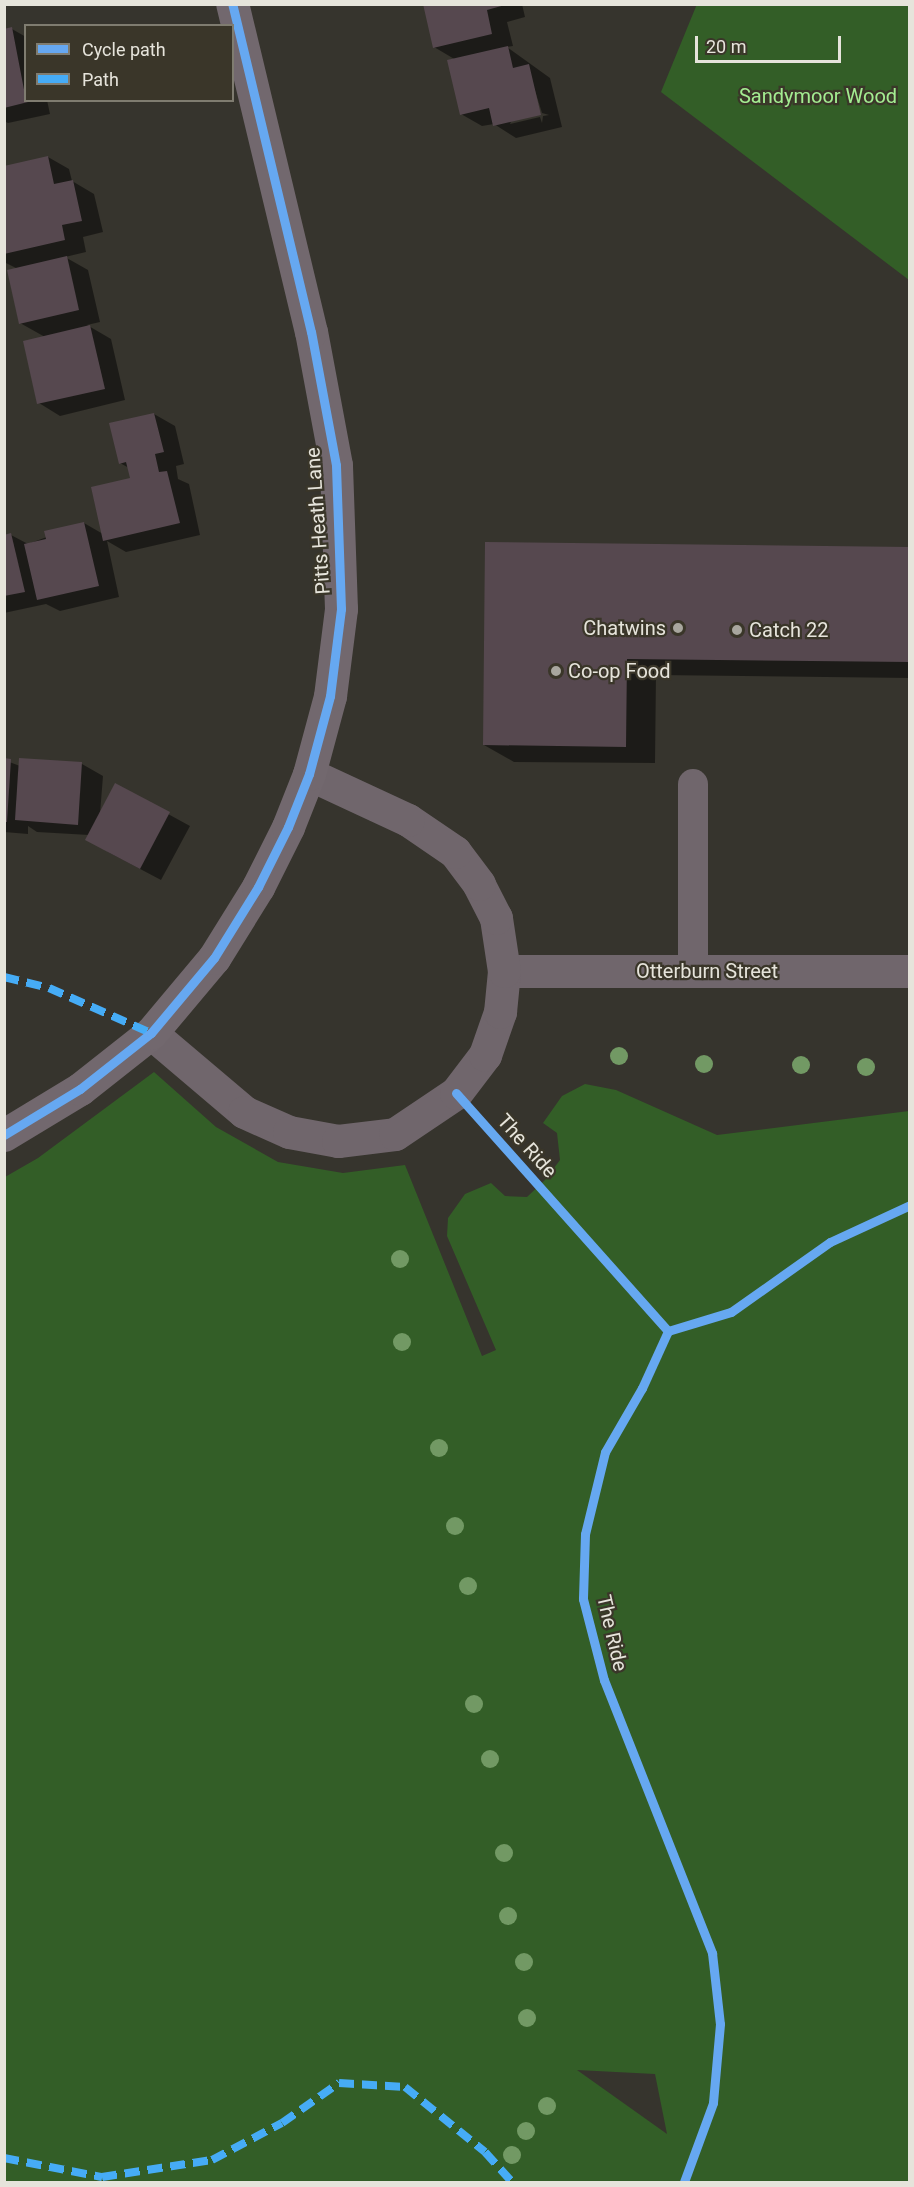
<!DOCTYPE html>
<style>
body{margin:0}
#map{position:relative;width:914px;height:2187px;overflow:hidden;background:#36342d;font-family:Roboto,sans-serif}
div>[style]{position:absolute}
.green>*{inset:0;background:#335e27}
.shadow>*{inset:0;background:#0007}
.building>*{inset:0;background:#56484f}
.lane>*{height:30px;margin:-15px;padding:0 15px;transform-origin:15px;border-radius:15px;background:#70666c}
.street>*{height:33px;margin:-16.5px;padding:0 16.5px;transform-origin:16.5px;border-radius:16.5px;background:#70666c}
.secondary>*{height:33px;margin:-16.5px;padding:0 16.5px;transform-origin:16.5px;border-radius:16.5px;background:#72686e}
.quiet>*{height:8px;margin-top:-4px;transform-origin:0;background:repeating-linear-gradient(90deg,#46acf6 0 15px,transparent 0 23px)}
.cycleway>*{height:9px;margin:-4.5px;padding:0 4.5px;transform-origin:4.5px;border-radius:4.5px;background:#66a8f1}
.trees>*{width:18px;height:18px;margin:-9px;border-radius:50%;background:#729964}
.dots>*{width:16px;height:16px;translate:-50% -50%;box-sizing:border-box;border:3px solid #3a3629;border-radius:50%}
span{translate:-50% -50%;white-space:nowrap;text-align:center;line-height:1.15;-webkit-text-stroke:4.5px #3a3629;paint-order:stroke}
.park-label{font-size:20px;color:#a3ec91}
.street-label{font-size:20px;color:#e6e4db}
.poi-label{font-size:20px;color:#e6e4db}
.right{translate:-100% -50%;text-align:right}
.left{translate:0 -50%;text-align:left}
.frame{position:absolute;inset:0;border:6px solid #e6e4db;pointer-events:none}
.legend{position:absolute;left:24px;top:24px;width:210px;height:78px;box-sizing:border-box;background:#3a3629;border:2px solid #7f7c70;margin:0;padding:8px 10px;list-style:none;font-size:18px;color:#e6e4db}
.legend li{display:flex;align-items:center;gap:12px;height:30px}
.legend b{width:30px;border:2px solid #7f7c70}
.scale{position:absolute;left:695px;top:36px;width:146px;height:27px;box-sizing:border-box;border:3px solid #e6e4db;border-top:0;padding-left:8px;font-size:18px;line-height:21px;white-space:nowrap;color:#e6e4db;-webkit-text-stroke:4px #3a3629;paint-order:stroke}
</style>
<div id="map">
<div class="green">
<i style="clip-path:polygon(697px 4px,909px 5px,909px 280px,661px 92px)"></i>
<i style="clip-path:polygon(evenodd,154px 1072px,216px 1127px,278px 1162px,343px 1173px,405px 1165px,482px 1356px,496px 1350px,447px 1236px,448px 1218px,465px 1194px,491px 1183px,505px 1196px,527px 1197px,545px 1180px,560px 1160px,557px 1133px,543px 1123px,562px 1096px,585px 1084px,616px 1090px,717px 1135px,909px 1111px,909px 2182px,5px 2182px,5px 1177px,38px 1158px,154px 1072px,577px 2070px,655px 2074px,667px 2134px,577px 2070px)"></i>
</div>
<div class="shadow">
<i style="clip-path:polygon(evenodd,424px 4px,522px 4px,525px 17px,507px 22px,513px 46px,507px 47px,550px 78px,562px 127px,516px 138px,494px 124px,482px 126px,461px 114px,456px 60px,434px 47px,424px 4px,531px 78px,542px 113px,549px 115px,543px 116px,542px 123px,540px 117px,510px 124px,531px 78px)"></i>
<i style="clip-path:polygon(12px 29px,26px 37px,26px 100px,47px 100px,50px 114px,8px 123px,4px 121px,4px 31px)"></i>
<i style="clip-path:polygon(48px 157px,69px 169px,72px 181px,94px 194px,103px 232px,83px 237px,86px 252px,65px 257px,88px 270px,100px 322px,87px 325px,111px 339px,125px 400px,60px 416px,39px 403px,45px 337px,20px 323px,18px 269px,4px 262px,4px 209px)"></i>
<i style="clip-path:polygon(154px 414px,175px 426px,184px 464px,176px 466px,178px 479px,189px 484px,200px 535px,126px 552px,107px 541px,119px 597px,60px 611px,46px 604px,4px 613px,4px 536px,11px 535px,28px 544px,84px 523px,103px 534px,132px 479px,129px 468px,120px 463px)"></i>
<i style="clip-path:polygon(486px 544px,910px 548px,910px 678px,656px 675px,655px 763px,514px 762px,484px 745px)"></i>
<i style="clip-path:polygon(4px 760px,20px 766px,82px 764px,103px 776px,100px 814px,115px 785px,190px 826px,161px 880px,108px 852px,89px 835px,37px 832px,28px 826px,28px 834px,4px 832px)"></i>
</div>
<div class="building">
<i style="clip-path:polygon(423px 4px,505px 4px,505px 5px,487px 10px,492px 34px,433px 48px)"></i>
<i style="clip-path:polygon(12px 27px,26px 100px,32px 101px,4px 108px,4px 29px)"></i>
<i style="clip-path:polygon(508px 46px,513px 68px,529px 64px,541px 115px,493px 126px,489px 108px,460px 115px,447px 60px)"></i>
<i style="clip-path:polygon(48px 156px,54px 184px,73px 180px,82px 221px,62px 225px,65px 240px,4px 254px,4px 166px)"></i>
<i style="clip-path:polygon(67px 256px,79px 310px,19px 324px,7px 270px)"></i>
<i style="clip-path:polygon(90px 325px,105px 389px,37px 404px,23px 341px)"></i>
<i style="clip-path:polygon(154px 413px,164px 452px,155px 454px,159px 472px,167px 471px,180px 523px,103px 541px,91px 487px,130px 478px,126px 462px,119px 464px,109px 423px)"></i>
<i style="clip-path:polygon(84px 522px,99px 586px,37px 600px,24px 544px,46px 539px,44px 531px)"></i>
<i style="clip-path:polygon(11px 533px,25px 592px,4px 596px,4px 535px)"></i>
<i style="clip-path:polygon(485px 542px,909px 547px,909px 662px,627px 659px,626px 747px,483px 745px)"></i>
<i style="clip-path:polygon(4px 758px,11px 759px,7px 822px,4px 822px)"></i>
<i style="clip-path:polygon(19px 758px,82px 762px,78px 825px,15px 820px)"></i>
<i style="clip-path:polygon(115px 783px,170px 812px,140px 869px,85px 840px)"></i>
</div>
<div class="lane">
<i style="left:693px;top:784px;width:187px;rotate:90deg"></i>
</div>
<div class="street">
<i style="left:504px;top:971px;width:406px"></i>
<i style="left:151px;top:1033px;width:122px;rotate:40.3deg"></i>
<i style="left:244px;top:1112px;width:49px;rotate:24deg"></i>
<i style="left:289px;top:1132px;width:50px;rotate:10.4deg"></i>
<i style="left:338px;top:1141px;width:57px;rotate:-7deg"></i>
<i style="left:395px;top:1134px;width:73px;rotate:-33.9deg"></i>
<i style="left:456px;top:1093px;width:48px;rotate:-52.7deg"></i>
<i style="left:485px;top:1055px;width:46px;rotate:-70.8deg"></i>
<i style="left:500px;top:1012px;width:41px;rotate:-84.4deg"></i>
<i style="left:504px;top:971px;width:54px;rotate:-98.6deg"></i>
<i style="left:496px;top:918px;width:38px;rotate:-117deg"></i>
<i style="left:479px;top:884px;width:40px;rotate:-127deg"></i>
<i style="left:455px;top:852px;width:57px;rotate:-145.8deg"></i>
<i style="left:408px;top:820px;width:109px;rotate:-155.1deg"></i>
</div>
<div class="secondary">
<i style="left:4px;top:1135px;width:89px;rotate:-31.2deg"></i>
<i style="left:80px;top:1089px;width:90px;rotate:-38.3deg"></i>
<i style="left:151px;top:1033px;width:98px;rotate:-50deg"></i>
<i style="left:214px;top:958px;width:84px;rotate:-58.2deg"></i>
<i style="left:258px;top:887px;width:67px;rotate:-63.4deg"></i>
<i style="left:288px;top:827px;width:57px;rotate:-68.4deg"></i>
<i style="left:309px;top:774px;width:81px;rotate:-74.9deg"></i>
<i style="left:330px;top:696px;width:88px;rotate:-82.8deg"></i>
<i style="left:341px;top:609px;width:144px;rotate:-92deg"></i>
<i style="left:336px;top:465px;width:135px;rotate:-100.6deg"></i>
<i style="left:311px;top:332px;width:337px;rotate:-103.5deg"></i>
</div>
<div class="quiet">
<i style="left:4px;top:977px;width:46px;rotate:13.7deg"></i>
<i style="left:49px;top:988px;width:111px;rotate:23.8deg"></i>
<i style="left:4px;top:2158px;width:100px;rotate:11deg"></i>
<i style="left:102px;top:2177px;width:111px;rotate:-8.8deg"></i>
<i style="left:212px;top:2160px;width:79px;rotate:-27.9deg"></i>
<i style="left:282px;top:2123px;width:70px;rotate:-35.1deg"></i>
<i style="left:339px;top:2083px;width:66px;rotate:3.5deg"></i>
<i style="left:405px;top:2087px;width:103px;rotate:39.1deg"></i>
<i style="left:485px;top:2152px;width:40px;rotate:48deg"></i>
</div>
<div class="cycleway">
<i style="left:456px;top:1093px;width:319px;rotate:48.3deg"></i>
<i style="left:668px;top:1331px;width:63px;rotate:114.5deg"></i>
<i style="left:642px;top:1388px;width:74px;rotate:120deg"></i>
<i style="left:605px;top:1452px;width:84px;rotate:103.7deg"></i>
<i style="left:585px;top:1534px;width:65px;rotate:91.8deg"></i>
<i style="left:583px;top:1599px;width:84px;rotate:75.5deg"></i>
<i style="left:604px;top:1680px;width:294px;rotate:68.4deg"></i>
<i style="left:712px;top:1953px;width:71px;rotate:83.6deg"></i>
<i style="left:720px;top:2024px;width:79px;rotate:95.1deg"></i>
<i style="left:713px;top:2103px;width:84px;rotate:110.2deg"></i>
<i style="left:4px;top:1135px;width:89px;rotate:-31.2deg"></i>
<i style="left:80px;top:1089px;width:90px;rotate:-38.3deg"></i>
<i style="left:151px;top:1033px;width:98px;rotate:-50deg"></i>
<i style="left:214px;top:958px;width:84px;rotate:-58.2deg"></i>
<i style="left:258px;top:887px;width:67px;rotate:-63.4deg"></i>
<i style="left:288px;top:827px;width:57px;rotate:-68.4deg"></i>
<i style="left:309px;top:774px;width:81px;rotate:-74.9deg"></i>
<i style="left:330px;top:696px;width:88px;rotate:-82.8deg"></i>
<i style="left:341px;top:609px;width:144px;rotate:-92deg"></i>
<i style="left:336px;top:465px;width:135px;rotate:-100.6deg"></i>
<i style="left:311px;top:332px;width:337px;rotate:-103.5deg"></i>
<i style="left:668px;top:1331px;width:66px;rotate:-16.8deg"></i>
<i style="left:731px;top:1312px;width:121px;rotate:-35.3deg"></i>
<i style="left:830px;top:1242px;width:88px;rotate:-24.8deg"></i>
</div>
<div class="trees">
<i style="left:619px;top:1056px"></i>
<i style="left:704px;top:1064px"></i>
<i style="left:801px;top:1065px"></i>
<i style="left:866px;top:1067px"></i>
<i style="left:400px;top:1259px"></i>
<i style="left:402px;top:1342px"></i>
<i style="left:439px;top:1448px"></i>
<i style="left:455px;top:1526px"></i>
<i style="left:468px;top:1586px"></i>
<i style="left:474px;top:1704px"></i>
<i style="left:490px;top:1759px"></i>
<i style="left:504px;top:1853px"></i>
<i style="left:508px;top:1916px"></i>
<i style="left:524px;top:1962px"></i>
<i style="left:527px;top:2018px"></i>
<i style="left:547px;top:2106px"></i>
<i style="left:526px;top:2131px"></i>
<i style="left:512px;top:2155px"></i>
</div>
<div class="dots">
<i style="left:678px;top:628px;background:#a8a69e"></i>
<i style="left:737px;top:630px;background:#a8a69e"></i>
<i style="left:556px;top:671px;background:#a8a69e"></i>
</div>
<div class="park-label">
<span style="left:818px;top:96px">Sandymoor Wood</span>
</div>
<div class="street-label">
<span style="left:318px;top:521px;rotate:-94deg">Pitts Heath Lane</span>
<span style="left:707px;top:971px">Otterburn Street</span>
<span style="left:527px;top:1146px;rotate:48deg">The Ride</span>
<span style="left:612px;top:1633px;rotate:77deg">The Ride</span>
</div>
<div class="poi-label">
<span class="right" style="left:666px;top:628px">Chatwins</span>
<span class="left" style="left:749px;top:630px">Catch 22</span>
<span class="left" style="left:568px;top:671px">Co-op Food</span>
</div>
<div class="frame"></div>
<ul class="legend">
<li><b style="height:8px;background:#66a8f1"></b>Cycle path</li>
<li><b style="height:8px;background:#46acf6"></b>Path</li>
</ul>
<div class="scale">20 m</div>
</div>
